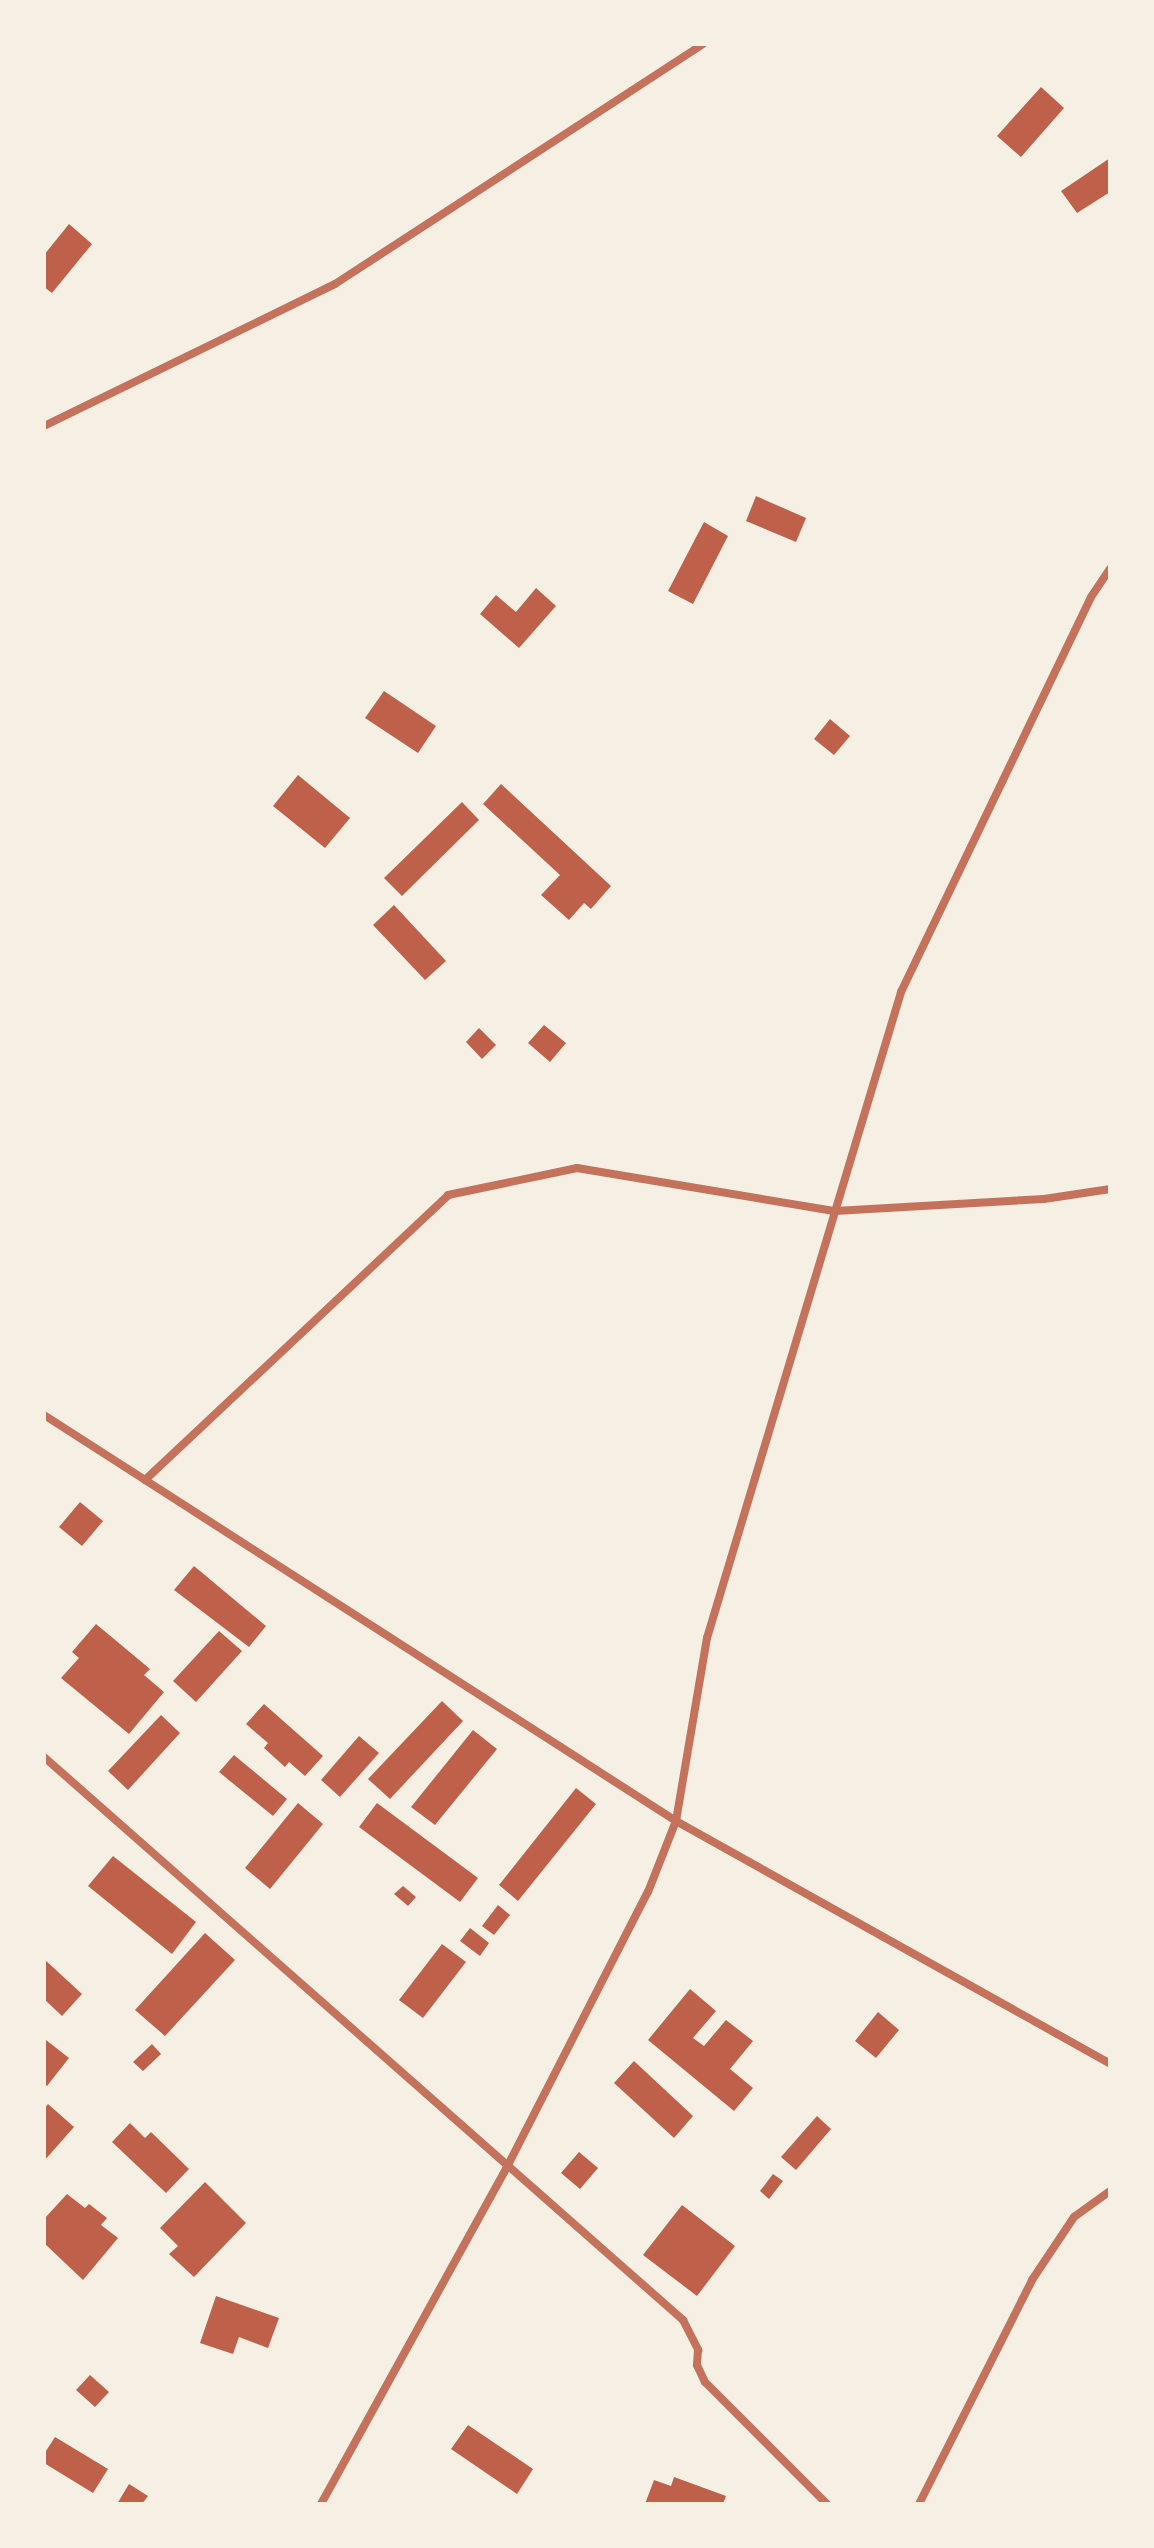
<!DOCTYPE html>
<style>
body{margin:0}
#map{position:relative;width:1154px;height:2548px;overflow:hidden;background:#f6efe4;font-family:"Alegreya Sans",sans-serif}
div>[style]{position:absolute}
.building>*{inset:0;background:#bf614a}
.minor>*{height:8px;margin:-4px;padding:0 4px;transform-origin:4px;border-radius:4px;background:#c5725c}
span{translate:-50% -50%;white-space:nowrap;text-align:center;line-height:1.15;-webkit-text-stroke:8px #f6efe4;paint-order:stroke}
.frame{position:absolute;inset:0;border:46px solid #f6efe4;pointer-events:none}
</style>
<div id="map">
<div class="building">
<i style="clip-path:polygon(1041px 87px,1064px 108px,1021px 157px,997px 136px)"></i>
<i style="clip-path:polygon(1110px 158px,1110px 192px,1077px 213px,1061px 191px)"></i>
<i style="clip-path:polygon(69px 224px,92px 244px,52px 293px,44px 287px,44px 255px)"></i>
<i style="clip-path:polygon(756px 496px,806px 518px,796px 542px,746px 521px)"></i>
<i style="clip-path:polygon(704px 522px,728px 536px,693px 604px,668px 591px)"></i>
<i style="clip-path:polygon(536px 588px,556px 606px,519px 648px,480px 614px,496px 595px,516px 612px)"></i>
<i style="clip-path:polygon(384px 691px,436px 726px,418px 753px,365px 718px)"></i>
<i style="clip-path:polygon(830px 719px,850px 736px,834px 755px,814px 739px)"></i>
<i style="clip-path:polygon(298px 775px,350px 818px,325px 848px,273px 806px)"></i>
<i style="clip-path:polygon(501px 784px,611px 886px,591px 909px,584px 903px,569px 920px,541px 895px,560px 875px,483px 804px)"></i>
<i style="clip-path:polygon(462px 802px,479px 820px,402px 896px,384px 878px)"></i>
<i style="clip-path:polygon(394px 905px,446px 961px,425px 980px,373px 925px)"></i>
<i style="clip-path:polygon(544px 1025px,566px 1043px,550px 1062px,528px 1043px)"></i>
<i style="clip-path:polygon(479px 1028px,496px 1045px,482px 1059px,466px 1042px)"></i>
<i style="clip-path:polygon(80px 1502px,103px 1521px,82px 1546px,59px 1527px)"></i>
<i style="clip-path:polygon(194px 1566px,266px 1626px,249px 1647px,174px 1590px)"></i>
<i style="clip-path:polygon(96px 1624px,150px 1669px,144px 1675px,164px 1692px,129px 1734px,61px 1678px,79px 1658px,72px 1652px)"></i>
<i style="clip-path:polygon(219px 1631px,242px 1651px,196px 1702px,173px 1681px)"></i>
<i style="clip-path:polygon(442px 1701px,463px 1721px,390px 1799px,368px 1779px)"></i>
<i style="clip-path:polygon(264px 1704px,323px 1756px,305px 1776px,289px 1762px,285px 1767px,264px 1748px,268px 1743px,246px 1724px)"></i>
<i style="clip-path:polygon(161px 1715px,180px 1733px,128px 1790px,108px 1771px)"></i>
<i style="clip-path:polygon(473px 1730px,497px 1749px,435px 1825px,411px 1807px)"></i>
<i style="clip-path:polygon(359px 1736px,379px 1753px,340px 1797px,321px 1780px)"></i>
<i style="clip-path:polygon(234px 1755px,287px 1799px,273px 1816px,219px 1772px)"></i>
<i style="clip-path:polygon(576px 1788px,596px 1804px,518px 1901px,499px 1885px)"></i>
<i style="clip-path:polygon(298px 1803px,323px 1824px,270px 1889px,245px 1868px)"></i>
<i style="clip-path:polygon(377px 1803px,478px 1878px,460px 1902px,359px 1827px)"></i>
<i style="clip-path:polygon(113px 1856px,196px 1922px,172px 1954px,88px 1886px)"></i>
<i style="clip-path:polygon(403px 1886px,416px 1897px,408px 1906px,394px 1894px)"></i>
<i style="clip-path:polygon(498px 1905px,510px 1915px,494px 1935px,482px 1926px)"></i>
<i style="clip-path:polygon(470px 1928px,489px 1943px,480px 1956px,460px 1941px)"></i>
<i style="clip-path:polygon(205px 1933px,235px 1960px,165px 2036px,135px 2010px)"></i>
<i style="clip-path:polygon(442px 1944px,466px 1962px,423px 2018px,399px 2000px)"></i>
<i style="clip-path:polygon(44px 1959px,82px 1994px,62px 2016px,44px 1999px)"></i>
<i style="clip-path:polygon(690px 1989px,716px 2011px,693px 2038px,704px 2046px,726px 2020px,753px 2041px,730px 2069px,753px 2088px,734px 2111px,648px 2040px)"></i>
<i style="clip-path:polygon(878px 2012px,899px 2030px,876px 2058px,855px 2041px)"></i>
<i style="clip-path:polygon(46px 2040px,69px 2058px,47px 2086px,44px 2084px)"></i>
<i style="clip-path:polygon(152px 2044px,161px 2054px,143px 2071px,133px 2062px)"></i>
<i style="clip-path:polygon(634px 2061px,693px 2116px,674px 2138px,614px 2083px)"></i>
<i style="clip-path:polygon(48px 2104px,74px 2127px,44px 2161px,44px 2109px)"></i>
<i style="clip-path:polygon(817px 2116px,831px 2129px,796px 2170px,781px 2157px)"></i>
<i style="clip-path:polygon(130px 2123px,145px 2138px,151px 2132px,189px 2169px,166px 2193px,112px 2142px)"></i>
<i style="clip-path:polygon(579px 2152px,598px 2168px,580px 2189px,561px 2173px)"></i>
<i style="clip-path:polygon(773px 2174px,783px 2181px,769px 2199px,760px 2191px)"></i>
<i style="clip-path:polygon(205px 2182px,246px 2223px,194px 2277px,169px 2254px,178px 2246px,160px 2228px)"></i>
<i style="clip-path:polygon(67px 2194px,85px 2208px,89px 2204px,107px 2218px,101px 2225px,118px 2238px,83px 2280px,44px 2243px,44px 2219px)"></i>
<i style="clip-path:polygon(682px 2205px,735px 2246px,697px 2296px,643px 2255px)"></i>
<i style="clip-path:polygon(216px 2296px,279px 2318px,268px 2348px,239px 2337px,233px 2354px,200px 2343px)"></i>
<i style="clip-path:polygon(90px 2375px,109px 2392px,95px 2407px,76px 2390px)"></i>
<i style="clip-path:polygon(468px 2425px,533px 2469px,517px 2494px,451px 2449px)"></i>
<i style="clip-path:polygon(55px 2437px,108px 2469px,93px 2493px,44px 2463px,44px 2454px)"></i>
<i style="clip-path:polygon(674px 2477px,726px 2496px,723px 2504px,645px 2504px,654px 2480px,671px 2486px)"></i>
<i style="clip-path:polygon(129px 2484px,148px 2496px,142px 2504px,117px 2504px)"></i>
</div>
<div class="minor">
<i style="left:44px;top:426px;width:324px;rotate:-26deg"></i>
<i style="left:335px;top:284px;width:439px;rotate:-33.1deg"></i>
<i style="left:44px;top:1415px;width:751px;rotate:32.72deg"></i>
<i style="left:676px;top:1821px;width:497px;rotate:29.2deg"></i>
<i style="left:145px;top:1480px;width:416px;rotate:-43.2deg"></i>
<i style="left:448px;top:1195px;width:132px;rotate:-11.8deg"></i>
<i style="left:577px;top:1168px;width:262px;rotate:9.5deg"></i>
<i style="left:835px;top:1211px;width:209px;rotate:-3.3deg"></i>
<i style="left:1044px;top:1199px;width:67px;rotate:-8.6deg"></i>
<i style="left:44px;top:1757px;width:852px;rotate:41.38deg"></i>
<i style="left:683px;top:2320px;width:34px;rotate:63deg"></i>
<i style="left:698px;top:2350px;width:15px;rotate:94deg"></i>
<i style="left:697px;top:2365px;width:19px;rotate:65deg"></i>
<i style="left:705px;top:2382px;width:173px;rotate:45deg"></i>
<i style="left:321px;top:2504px;width:385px;rotate:-61.1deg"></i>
<i style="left:507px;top:2167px;width:309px;rotate:-62.9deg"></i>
<i style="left:648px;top:1892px;width:76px;rotate:-68.5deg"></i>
<i style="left:676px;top:1821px;width:186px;rotate:-80.4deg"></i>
<i style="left:707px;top:1638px;width:675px;rotate:-73.28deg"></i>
<i style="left:901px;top:992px;width:438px;rotate:-64.3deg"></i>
<i style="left:1091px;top:597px;width:34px;rotate:-56deg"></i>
<i style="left:919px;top:2504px;width:251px;rotate:-63.2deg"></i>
<i style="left:1032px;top:2280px;width:76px;rotate:-56.3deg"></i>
<i style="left:1074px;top:2217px;width:44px;rotate:-35.8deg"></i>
</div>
<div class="frame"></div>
</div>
